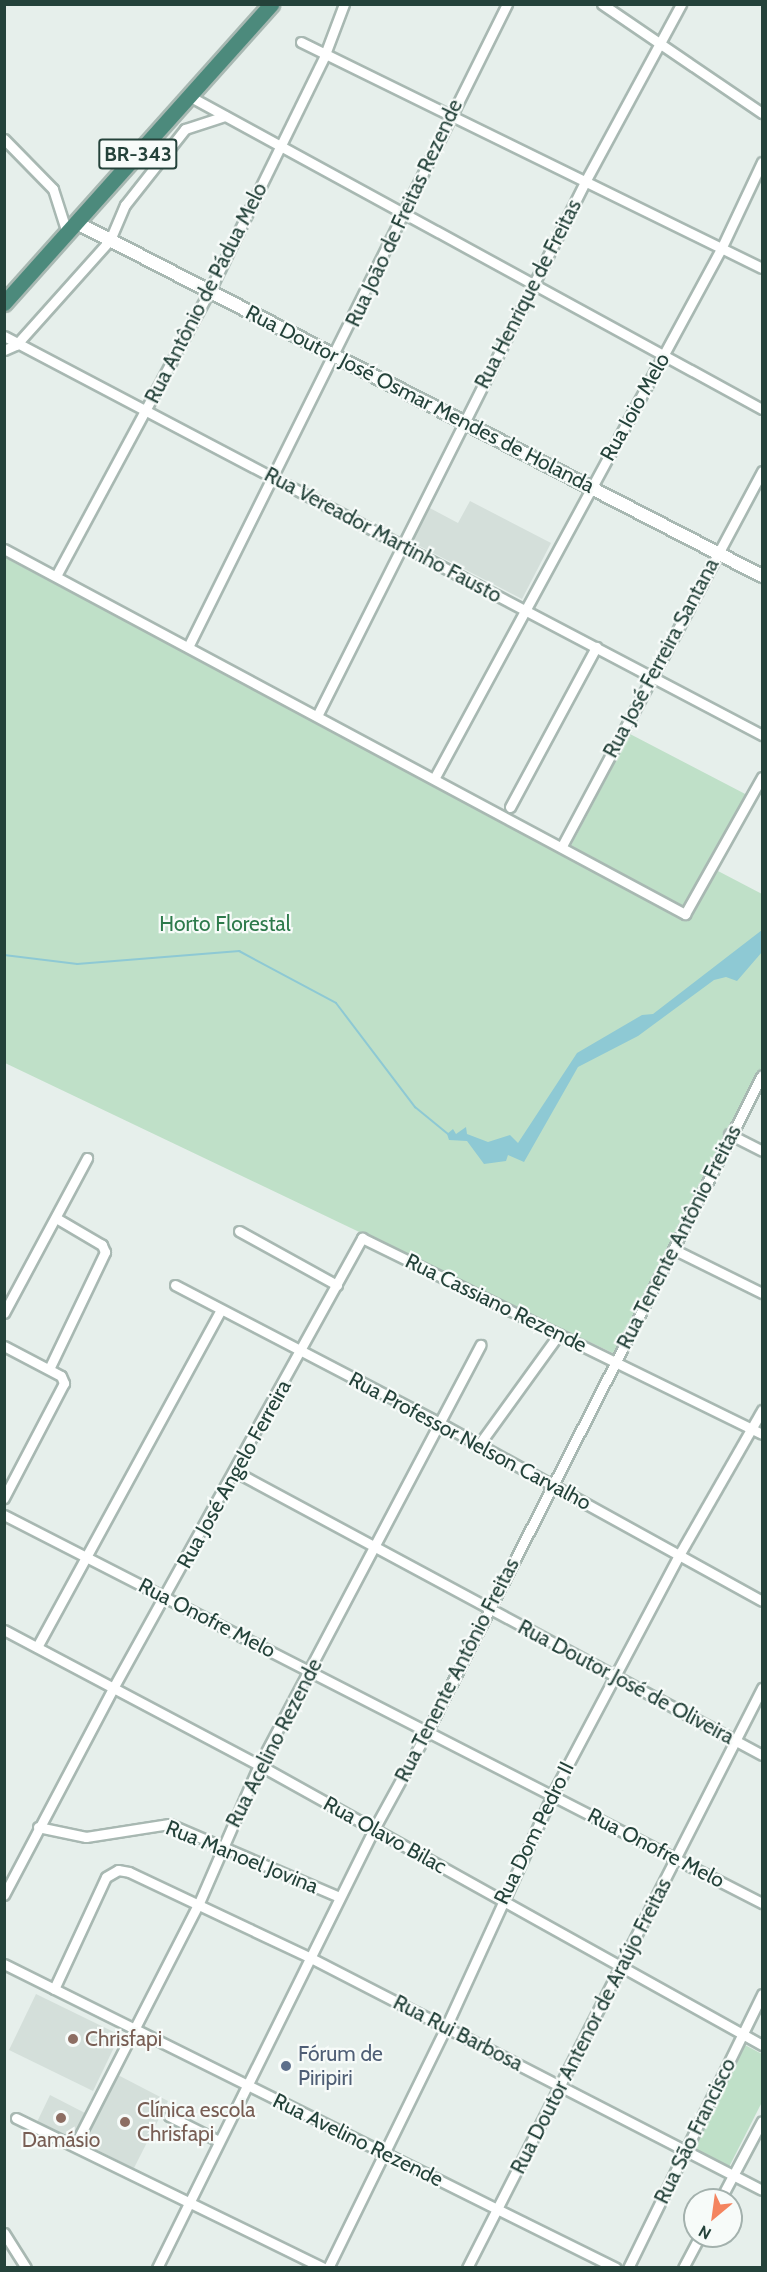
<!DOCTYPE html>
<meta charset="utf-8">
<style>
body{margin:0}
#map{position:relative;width:767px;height:2272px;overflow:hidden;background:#e6efeb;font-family:Cabin,sans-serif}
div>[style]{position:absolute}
.built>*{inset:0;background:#d4dfda}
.green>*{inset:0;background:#bfe0c8}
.water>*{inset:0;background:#8ec9d4}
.stream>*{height:2px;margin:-1px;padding:0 1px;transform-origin:1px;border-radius:1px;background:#8ec9d4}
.roads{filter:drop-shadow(2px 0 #a8b8b2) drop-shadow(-2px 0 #a8b8b2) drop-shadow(0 2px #a8b8b2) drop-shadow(0 -2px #a8b8b2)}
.minor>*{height:9px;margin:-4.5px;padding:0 4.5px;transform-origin:4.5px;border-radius:4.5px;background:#fff}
.tertiary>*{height:12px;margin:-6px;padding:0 6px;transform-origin:6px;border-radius:6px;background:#fff}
.trunk>*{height:15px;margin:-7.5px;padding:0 7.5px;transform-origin:7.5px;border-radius:7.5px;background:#4c8a7c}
.dots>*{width:16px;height:16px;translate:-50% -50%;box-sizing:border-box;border:3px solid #f7fbf9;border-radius:50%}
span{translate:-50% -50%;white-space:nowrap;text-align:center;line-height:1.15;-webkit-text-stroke:4.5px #f7fbf9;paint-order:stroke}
.shield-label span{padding:2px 4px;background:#f7fbf9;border:2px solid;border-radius:4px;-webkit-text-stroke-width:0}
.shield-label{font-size:20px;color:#24423a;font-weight:700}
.street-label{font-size:21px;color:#24423a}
.park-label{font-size:21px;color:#2d7a4b}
.education-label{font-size:21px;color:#785e54}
.left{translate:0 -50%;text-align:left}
.service-label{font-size:21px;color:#4e5e75}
.frame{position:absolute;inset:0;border:6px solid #24423a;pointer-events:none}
.north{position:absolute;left:683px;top:2188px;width:60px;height:60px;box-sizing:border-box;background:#f7fbf9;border:2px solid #a3b1ad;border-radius:50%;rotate:209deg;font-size:16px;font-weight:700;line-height:24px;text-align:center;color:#24423a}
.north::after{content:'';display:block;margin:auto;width:21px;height:27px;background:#f4845f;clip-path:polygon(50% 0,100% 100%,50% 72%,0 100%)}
</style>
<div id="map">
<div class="built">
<i style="clip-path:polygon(470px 501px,551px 543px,522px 599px,408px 540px,426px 506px,458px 523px)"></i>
<i style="clip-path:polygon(36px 1994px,120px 2035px,93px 2091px,9px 2050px)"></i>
<i style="clip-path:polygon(116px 2074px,168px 2101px,134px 2168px,81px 2142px)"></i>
<i style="clip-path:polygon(50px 2095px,85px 2113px,72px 2140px,37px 2122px)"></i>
</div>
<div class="green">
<i style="clip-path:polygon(4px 557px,566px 855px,630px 734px,751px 797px,681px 917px,687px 920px,718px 871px,762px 894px,762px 1068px,617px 1355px,5px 1063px)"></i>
<i style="clip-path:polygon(745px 2045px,762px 2054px,762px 2102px,729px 2167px,692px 2148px)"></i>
</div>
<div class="water">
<i style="clip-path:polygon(762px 930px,762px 952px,737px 981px,726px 977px,714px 980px,638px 1036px,578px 1067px,524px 1162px,508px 1155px,506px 1161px,484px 1164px,467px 1141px,449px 1140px,447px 1134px,453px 1129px,456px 1134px,466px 1127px,467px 1134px,488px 1142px,510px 1135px,518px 1143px,577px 1053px,642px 1015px,653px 1014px)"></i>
</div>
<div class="stream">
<i style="left:4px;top:955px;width:74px;rotate:7deg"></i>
<i style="left:77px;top:964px;width:163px;rotate:-4.6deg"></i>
<i style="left:239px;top:951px;width:110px;rotate:28.2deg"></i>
<i style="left:336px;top:1003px;width:131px;rotate:52.8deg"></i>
<i style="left:415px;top:1107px;width:43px;rotate:39.3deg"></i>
</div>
<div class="roads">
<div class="minor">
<i style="left:602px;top:4px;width:194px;rotate:34.3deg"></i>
<i style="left:301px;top:42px;width:513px;rotate:26.12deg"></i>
<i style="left:189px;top:96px;width:653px;rotate:28.65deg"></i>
<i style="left:4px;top:139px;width:70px;rotate:45.6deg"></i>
<i style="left:53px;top:189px;width:46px;rotate:72.3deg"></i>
<i style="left:4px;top:336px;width:857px;rotate:27.76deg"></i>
<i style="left:4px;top:350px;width:13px;rotate:-23deg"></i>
<i style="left:16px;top:345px;width:141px;rotate:-48.2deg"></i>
<i style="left:110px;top:240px;width:38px;rotate:-67deg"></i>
<i style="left:125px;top:205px;width:97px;rotate:-51.7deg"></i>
<i style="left:185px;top:129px;width:42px;rotate:-18deg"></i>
<i style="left:4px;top:549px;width:773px;rotate:28.19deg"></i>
<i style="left:685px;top:914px;width:157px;rotate:-60.7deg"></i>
<i style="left:56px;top:576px;width:325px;rotate:-61.7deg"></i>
<i style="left:210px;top:290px;width:259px;rotate:-63.9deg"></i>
<i style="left:324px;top:57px;width:57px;rotate:-69.3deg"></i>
<i style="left:188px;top:647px;width:718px;rotate:-63.61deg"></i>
<i style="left:317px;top:716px;width:600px;rotate:-63.35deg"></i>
<i style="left:586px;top:180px;width:200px;rotate:-61.6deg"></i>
<i style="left:435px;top:777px;width:600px;rotate:-61.56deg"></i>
<i style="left:721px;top:249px;width:96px;rotate:-64.8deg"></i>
<i style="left:510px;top:807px;width:182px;rotate:-61.7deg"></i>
<i style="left:562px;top:846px;width:425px;rotate:-61.9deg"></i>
<i style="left:729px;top:1134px;width:37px;rotate:27deg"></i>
<i style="left:239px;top:1231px;width:112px;rotate:28.9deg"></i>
<i style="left:675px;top:1250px;width:97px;rotate:26.3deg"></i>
<i style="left:175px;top:1285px;width:297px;rotate:27.5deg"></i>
<i style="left:438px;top:1422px;width:370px;rotate:28.9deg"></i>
<i style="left:4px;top:1313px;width:176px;rotate:-61.8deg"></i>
<i style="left:4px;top:1346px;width:64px;rotate:27.8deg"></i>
<i style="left:61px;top:1376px;width:8px;rotate:67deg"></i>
<i style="left:64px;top:1383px;width:130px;rotate:117.6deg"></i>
<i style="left:49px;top:1369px;width:130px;rotate:-64.4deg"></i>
<i style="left:105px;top:1252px;width:8px;rotate:-113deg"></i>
<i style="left:102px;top:1245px;width:53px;rotate:-149.6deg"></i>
<i style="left:478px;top:1446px;width:138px;rotate:-54.1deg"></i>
<i style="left:236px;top:1472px;width:597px;rotate:28.28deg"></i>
<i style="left:4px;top:1515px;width:852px;rotate:27.11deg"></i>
<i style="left:4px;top:1630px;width:289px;rotate:27.9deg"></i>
<i style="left:259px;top:1765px;width:576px;rotate:29.1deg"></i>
<i style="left:37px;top:1647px;width:384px;rotate:-61.4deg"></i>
<i style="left:38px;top:1827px;width:49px;rotate:11.8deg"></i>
<i style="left:86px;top:1837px;width:84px;rotate:-8.9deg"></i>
<i style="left:169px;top:1824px;width:185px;rotate:23.2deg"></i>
<i style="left:4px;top:1895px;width:232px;rotate:-62.2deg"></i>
<i style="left:112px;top:1690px;width:517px;rotate:-61.05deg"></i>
<i style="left:362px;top:1238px;width:445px;rotate:26.1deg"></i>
<i style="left:4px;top:1964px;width:683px;rotate:26.42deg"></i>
<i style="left:54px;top:1989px;width:123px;rotate:-65.1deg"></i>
<i style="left:106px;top:1877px;width:14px;rotate:-30deg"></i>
<i style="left:118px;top:1870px;width:11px;rotate:10deg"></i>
<i style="left:129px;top:1872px;width:199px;rotate:25.3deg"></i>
<i style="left:309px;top:1957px;width:509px;rotate:27.22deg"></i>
<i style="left:169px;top:2116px;width:54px;rotate:26.6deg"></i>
<i style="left:16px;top:2118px;width:343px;rotate:26deg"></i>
<i style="left:75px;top:2145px;width:272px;rotate:-62.9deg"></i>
<i style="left:199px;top:1903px;width:150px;rotate:-66.5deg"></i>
<i style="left:259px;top:1765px;width:475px;rotate:-62.2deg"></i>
<i style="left:720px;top:2200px;width:89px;rotate:-62deg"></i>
<i style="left:4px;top:2233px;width:41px;rotate:57.8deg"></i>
<i style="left:157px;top:2268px;width:490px;rotate:-63.7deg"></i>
<i style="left:374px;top:1829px;width:111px;rotate:-61.3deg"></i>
<i style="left:427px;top:1732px;width:737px;rotate:-62.98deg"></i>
<i style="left:328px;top:2268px;width:268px;rotate:-63.9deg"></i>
<i style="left:446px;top:2027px;width:255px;rotate:-65.4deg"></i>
<i style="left:552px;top:1795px;width:272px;rotate:-62.1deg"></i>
<i style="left:679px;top:1555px;width:167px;rotate:-60.2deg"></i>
<i style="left:467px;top:2268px;width:651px;rotate:-63.04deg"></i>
<i style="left:628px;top:2268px;width:305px;rotate:-63.9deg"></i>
<i style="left:683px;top:2268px;width:36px;rotate:-62deg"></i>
</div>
<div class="tertiary">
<i style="left:77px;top:223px;width:771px;rotate:27.26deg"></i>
</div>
<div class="trunk">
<i style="left:4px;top:303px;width:401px;rotate:-48.2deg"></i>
</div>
</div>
<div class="dots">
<i style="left:73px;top:2039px;background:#8d6e63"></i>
<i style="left:286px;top:2066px;background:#5c6f8a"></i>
<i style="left:61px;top:2118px;background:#8d6e63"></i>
<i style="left:125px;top:2122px;background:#8d6e63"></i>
</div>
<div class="shield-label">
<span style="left:138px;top:154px">BR-343</span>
</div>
<div class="street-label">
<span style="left:404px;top:213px;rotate:-65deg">Rua João de Freitas Rezende</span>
<span style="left:206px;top:293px;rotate:-63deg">Rua Antônio de Pádua Melo</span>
<span style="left:528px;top:294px;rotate:-63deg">Rua Henrique de Freitas</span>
<span style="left:420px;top:399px;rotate:27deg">Rua Doutor José Osmar Mendes de Holanda</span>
<span style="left:635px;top:407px;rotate:-61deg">Rua Ioio Melo</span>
<span style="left:383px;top:535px;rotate:28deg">Rua Vereador Martinho Fausto</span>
<span style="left:661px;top:658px;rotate:-62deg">Rua José Ferreira Santana</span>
<span style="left:679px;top:1237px;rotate:-63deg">Rua Tenente Antônio Freitas</span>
<span style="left:496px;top:1303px;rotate:26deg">Rua Cassiano Rezende</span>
<span style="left:470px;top:1441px;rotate:28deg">Rua Professor Nelson Carvalho</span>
<span style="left:234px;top:1474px;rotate:-61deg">Rua José Angelo Ferreira</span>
<span style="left:207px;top:1618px;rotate:27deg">Rua Onofre Melo</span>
<span style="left:457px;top:1670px;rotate:-63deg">Rua Tenente Antônio Freitas</span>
<span style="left:626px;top:1682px;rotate:28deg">Rua Doutor José de Oliveira</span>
<span style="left:274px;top:1743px;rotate:-63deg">Rua Acelino Rezende</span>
<span style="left:534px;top:1833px;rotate:-64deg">Rua Dom Pedro II</span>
<span style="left:385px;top:1835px;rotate:29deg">Rua Olavo Bilac</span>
<span style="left:656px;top:1848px;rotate:27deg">Rua Onofre Melo</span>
<span style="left:242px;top:1857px;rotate:22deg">Rua Manoel Jovina</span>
<span style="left:591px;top:2026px;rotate:-63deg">Rua Doutor Antenor de Araújo Freitas</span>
<span style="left:458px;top:2033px;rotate:27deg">Rua Rui Barbosa</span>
<span style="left:695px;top:2131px;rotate:-64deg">Rua São Francisco</span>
<span style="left:358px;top:2140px;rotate:26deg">Rua Avelino Rezende</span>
</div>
<div class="park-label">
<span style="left:225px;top:924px">Horto Florestal</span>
</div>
<div class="education-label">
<span class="left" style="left:85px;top:2039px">Chrisfapi</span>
<span class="left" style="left:137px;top:2122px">Clínica escola<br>Chrisfapi</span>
<span style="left:61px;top:2140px">Damásio</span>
</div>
<div class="service-label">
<span class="left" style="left:298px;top:2066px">Fórum de<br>Piripiri</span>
</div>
<div class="frame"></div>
<div class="north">N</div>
</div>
